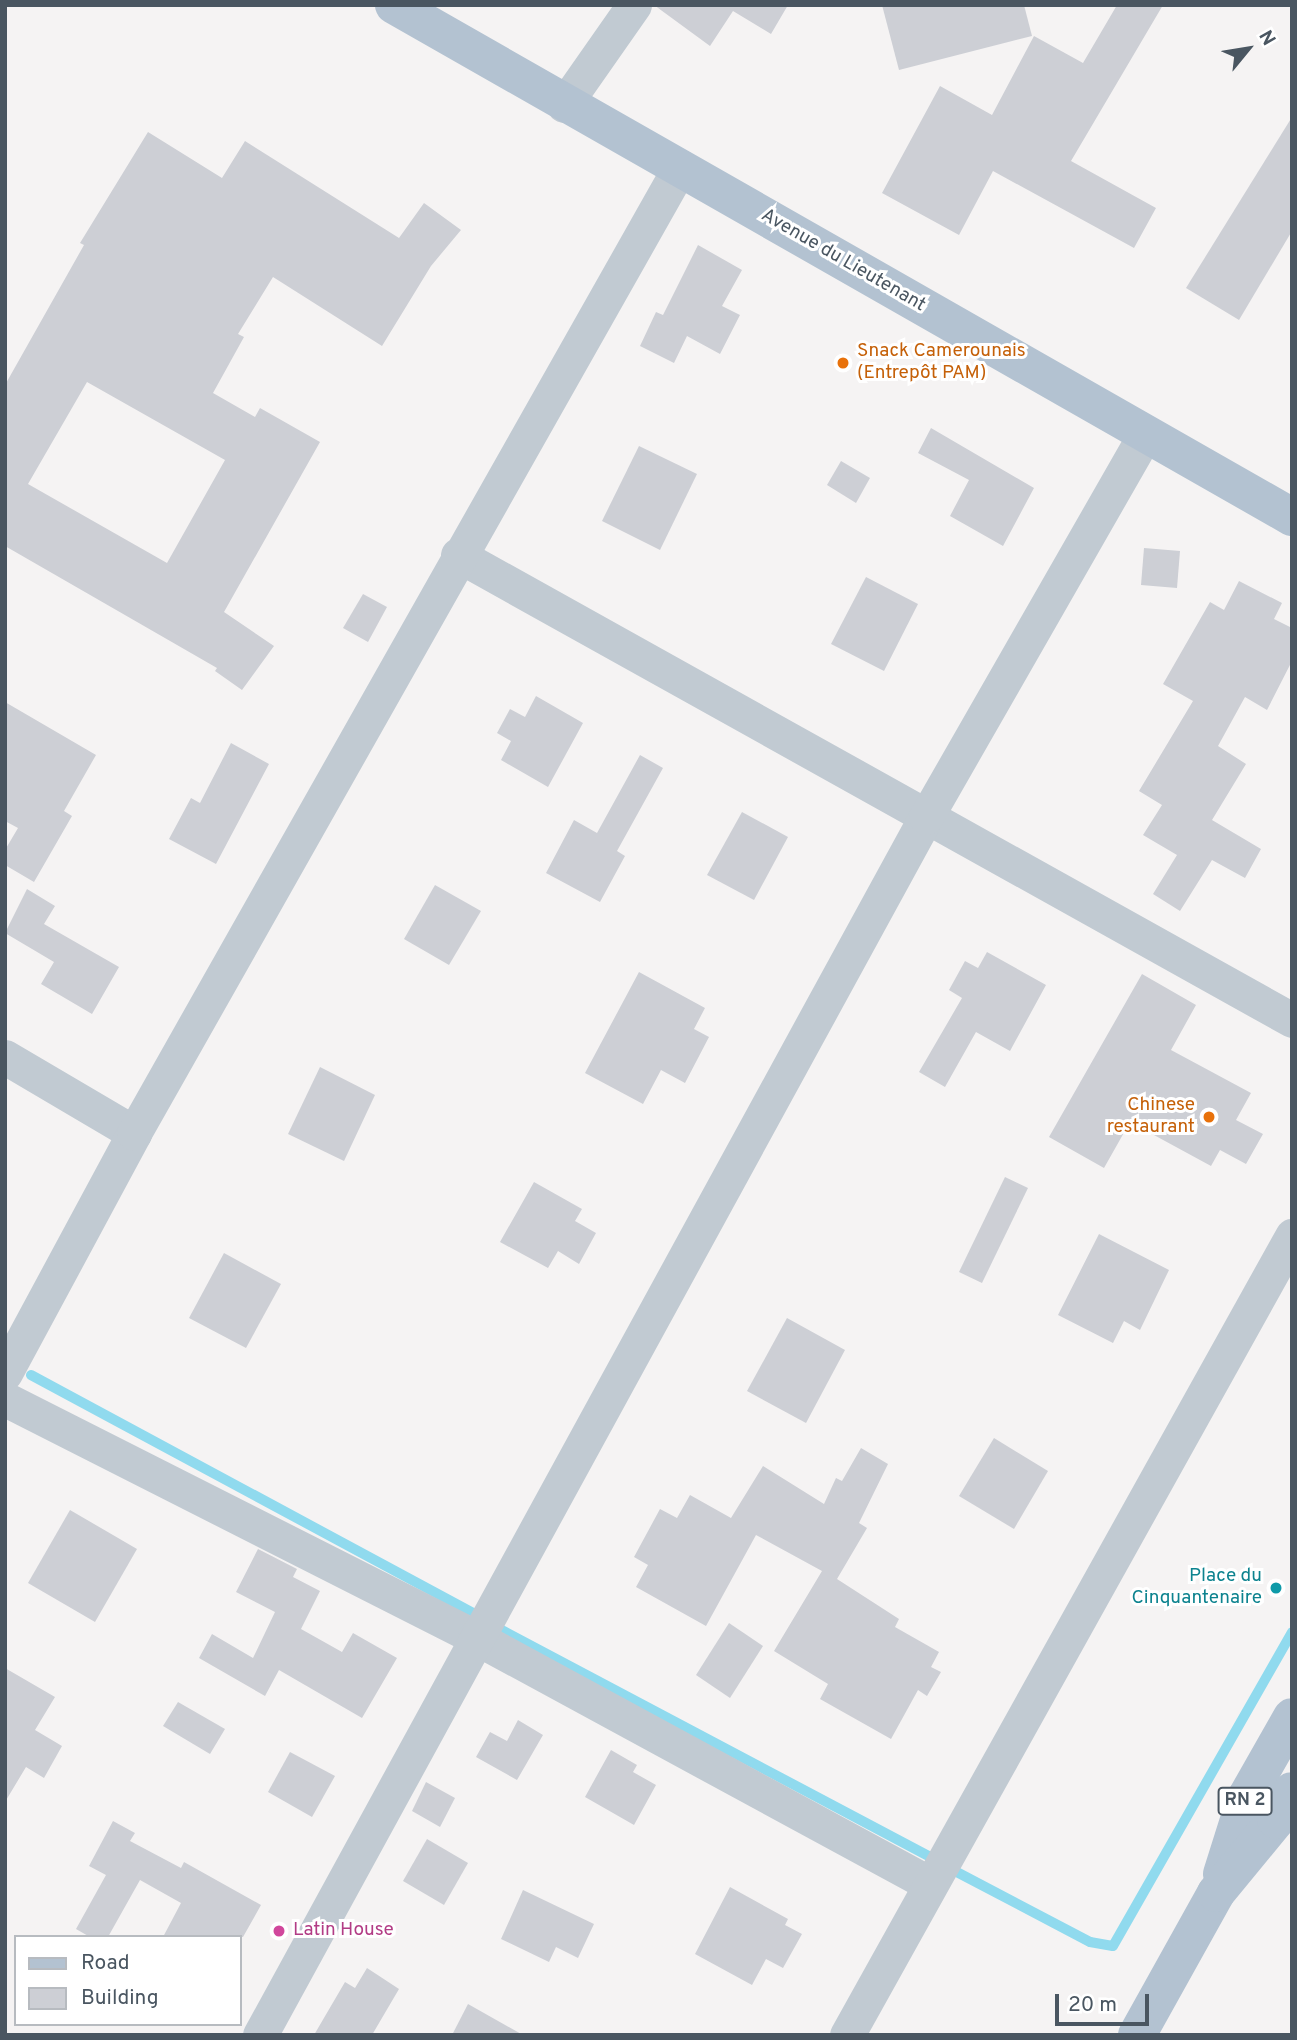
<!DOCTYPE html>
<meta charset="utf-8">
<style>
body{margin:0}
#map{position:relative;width:1297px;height:2040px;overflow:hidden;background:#f5f3f3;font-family:Overpass,sans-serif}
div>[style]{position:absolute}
.stream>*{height:10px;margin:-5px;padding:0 5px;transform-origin:5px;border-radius:5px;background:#90daee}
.building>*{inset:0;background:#cdcfd5}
.minor>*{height:35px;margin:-17.5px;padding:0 17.5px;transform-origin:17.5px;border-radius:17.5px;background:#c1cad2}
.primary>*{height:38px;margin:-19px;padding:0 19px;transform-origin:19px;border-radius:19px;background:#b3c2d1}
.dots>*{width:19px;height:19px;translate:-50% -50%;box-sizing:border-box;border:4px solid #fff;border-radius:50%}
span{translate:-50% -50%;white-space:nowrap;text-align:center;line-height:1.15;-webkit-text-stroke:6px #fff;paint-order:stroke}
.shield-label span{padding:2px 5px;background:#fff;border:2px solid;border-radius:5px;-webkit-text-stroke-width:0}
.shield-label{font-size:18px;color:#4a5661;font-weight:700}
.street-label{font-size:19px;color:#4a5661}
.food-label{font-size:19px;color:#c56008}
.left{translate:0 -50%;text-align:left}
.right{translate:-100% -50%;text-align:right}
.culture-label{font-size:19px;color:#0d838f}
.hotel-label{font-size:19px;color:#b23c85}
.frame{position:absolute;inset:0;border:7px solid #4a5661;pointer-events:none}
.legend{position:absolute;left:14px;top:1935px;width:228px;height:91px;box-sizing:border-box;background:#fff;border:2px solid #b7bbc0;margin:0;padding:9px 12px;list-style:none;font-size:21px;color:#4a5661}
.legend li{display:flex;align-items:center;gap:14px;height:35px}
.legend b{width:35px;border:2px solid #b7bbc0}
.north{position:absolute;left:1213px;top:14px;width:70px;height:70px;-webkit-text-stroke:5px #fff;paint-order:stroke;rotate:60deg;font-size:19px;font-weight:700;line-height:28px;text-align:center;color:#4a5661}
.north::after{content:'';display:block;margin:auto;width:24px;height:32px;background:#4a5661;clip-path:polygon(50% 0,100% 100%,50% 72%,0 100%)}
.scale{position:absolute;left:1055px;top:1994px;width:94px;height:32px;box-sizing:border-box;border:4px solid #4a5661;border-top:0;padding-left:9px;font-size:21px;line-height:24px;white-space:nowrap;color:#4a5661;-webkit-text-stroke:5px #fff;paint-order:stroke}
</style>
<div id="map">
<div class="stream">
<i style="left:31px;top:1375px;width:504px;rotate:28.29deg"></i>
<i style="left:496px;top:1627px;width:492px;rotate:27.9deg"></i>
<i style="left:951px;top:1869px;width:157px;rotate:27.7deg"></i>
<i style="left:1090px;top:1942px;width:23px;rotate:10deg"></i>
<i style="left:1113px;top:1946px;width:361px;rotate:-60.3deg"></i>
</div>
<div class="building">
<i style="clip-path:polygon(654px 5px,788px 5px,771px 34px,733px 11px,710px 46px)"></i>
<i style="clip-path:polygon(882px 5px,1024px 5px,1032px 36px,899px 70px)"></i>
<i style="clip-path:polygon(1117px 5px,1163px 5px,1071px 161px,1156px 208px,1134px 248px,993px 171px,959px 235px,882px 193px,940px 86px,992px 115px,1034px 36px,1083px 63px)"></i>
<i style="clip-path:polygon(1292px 117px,1292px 231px,1239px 320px,1186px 288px)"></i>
<i style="clip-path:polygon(evenodd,148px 132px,222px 178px,245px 141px,399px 238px,424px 203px,461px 230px,431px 266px,382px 346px,273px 277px,238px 334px,244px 337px,213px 393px,255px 417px,260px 408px,320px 442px,224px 612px,274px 646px,242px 690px,215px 671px,217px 668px,5px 546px,5px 385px,84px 245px,80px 243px,148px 132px,87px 382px,225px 460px,167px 563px,28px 484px,87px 382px)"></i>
<i style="clip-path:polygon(698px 245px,742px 270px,722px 306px,740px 315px,720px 354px,687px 336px,674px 363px,640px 346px,656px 312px,663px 315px)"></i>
<i style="clip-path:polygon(931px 428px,1034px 488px,1003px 546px,950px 516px,969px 480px,918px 453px)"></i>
<i style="clip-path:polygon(639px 446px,697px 474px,660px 550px,602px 521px)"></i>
<i style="clip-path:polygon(841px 461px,870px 478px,856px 503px,827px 485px)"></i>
<i style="clip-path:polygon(1144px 548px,1180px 551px,1177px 588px,1141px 585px)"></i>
<i style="clip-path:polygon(866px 577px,918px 604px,884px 671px,831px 644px)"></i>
<i style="clip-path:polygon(1239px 581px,1282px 603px,1274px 619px,1292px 628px,1292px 661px,1267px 710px,1245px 697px,1218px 746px,1246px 764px,1212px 820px,1261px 849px,1245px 878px,1212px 860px,1180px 911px,1153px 894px,1177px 855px,1143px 835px,1162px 805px,1139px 791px,1193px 701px,1163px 684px,1210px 602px,1224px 610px)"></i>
<i style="clip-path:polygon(363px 594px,387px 607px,368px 642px,343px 628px)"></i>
<i style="clip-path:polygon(536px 696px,583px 723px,548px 787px,501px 760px,511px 741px,497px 733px,510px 709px,525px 717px)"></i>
<i style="clip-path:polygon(5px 702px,96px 755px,64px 811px,72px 816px,34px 882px,5px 865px,5px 850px,18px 828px,5px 821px)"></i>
<i style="clip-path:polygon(231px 743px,269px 764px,216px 864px,169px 839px,191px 798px,200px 803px)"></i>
<i style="clip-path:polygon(640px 755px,663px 768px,617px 851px,625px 856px,600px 902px,546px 873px,574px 820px,597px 833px)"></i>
<i style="clip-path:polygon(742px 812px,788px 837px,754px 900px,707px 875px)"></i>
<i style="clip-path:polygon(435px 885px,481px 911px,449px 965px,404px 939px)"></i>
<i style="clip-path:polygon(27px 889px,55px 906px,44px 924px,119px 967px,92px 1014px,41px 984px,54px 962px,5px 933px)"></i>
<i style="clip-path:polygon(987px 952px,1046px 985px,1010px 1051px,976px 1032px,945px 1087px,919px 1072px,962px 998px,949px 990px,965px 961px,978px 968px)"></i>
<i style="clip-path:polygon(639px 972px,705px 1008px,694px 1029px,709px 1037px,685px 1083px,661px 1070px,643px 1104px,585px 1073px)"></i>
<i style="clip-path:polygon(1142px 974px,1196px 1005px,1171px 1050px,1251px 1093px,1236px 1120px,1263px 1134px,1246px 1164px,1220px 1150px,1211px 1166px,1130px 1122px,1104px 1168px,1049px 1137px)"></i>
<i style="clip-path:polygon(320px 1067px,375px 1095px,344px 1161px,288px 1134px)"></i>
<i style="clip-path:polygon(1005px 1177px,1028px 1188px,982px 1283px,959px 1272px)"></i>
<i style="clip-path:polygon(534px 1182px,582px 1209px,575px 1221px,596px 1233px,579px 1264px,558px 1251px,548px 1268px,500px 1242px)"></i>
<i style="clip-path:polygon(1099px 1234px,1169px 1270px,1140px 1330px,1124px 1321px,1113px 1343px,1058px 1315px)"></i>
<i style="clip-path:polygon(224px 1253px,281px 1284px,246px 1348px,189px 1318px)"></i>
<i style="clip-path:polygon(787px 1318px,845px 1350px,806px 1423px,747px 1391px)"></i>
<i style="clip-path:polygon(994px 1438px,1048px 1471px,1014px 1529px,959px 1496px)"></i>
<i style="clip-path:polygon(861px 1448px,888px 1464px,859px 1523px,867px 1528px,837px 1579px,899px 1619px,895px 1627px,939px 1652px,931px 1667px,941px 1672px,927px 1696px,918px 1690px,891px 1739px,820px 1699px,828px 1684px,774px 1651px,822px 1571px,756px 1535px,706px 1626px,636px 1587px,648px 1565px,634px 1557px,660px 1509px,677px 1518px,690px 1495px,731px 1518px,763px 1466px,824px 1504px,836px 1478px,842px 1481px)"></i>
<i style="clip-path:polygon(70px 1510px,137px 1549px,95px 1622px,28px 1583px)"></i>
<i style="clip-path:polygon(258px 1549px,297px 1569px,293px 1577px,320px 1591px,301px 1629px,342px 1652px,353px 1633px,397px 1658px,362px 1718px,279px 1670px,265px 1696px,199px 1658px,212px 1634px,253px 1658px,275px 1612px,236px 1592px)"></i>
<i style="clip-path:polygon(729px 1623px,763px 1646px,730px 1698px,696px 1675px)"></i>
<i style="clip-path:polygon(5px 1668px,55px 1697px,35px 1730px,62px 1746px,44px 1778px,26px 1767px,5px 1802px)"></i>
<i style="clip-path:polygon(178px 1702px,225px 1729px,210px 1754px,163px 1726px)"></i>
<i style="clip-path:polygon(518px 1720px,543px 1735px,517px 1780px,476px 1757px,490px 1732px,507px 1741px)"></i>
<i style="clip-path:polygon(611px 1750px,637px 1765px,633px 1772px,656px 1785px,634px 1825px,585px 1797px)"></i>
<i style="clip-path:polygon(290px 1752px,335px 1776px,312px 1817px,268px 1792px)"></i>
<i style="clip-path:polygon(426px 1782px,455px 1798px,440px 1827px,412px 1811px)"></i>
<i style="clip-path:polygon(113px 1821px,135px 1833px,130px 1841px,181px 1868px,184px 1862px,261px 1905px,243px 1937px,163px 1937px,181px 1903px,140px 1880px,108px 1937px,90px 1937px,76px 1929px,106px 1875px,89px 1866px)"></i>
<i style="clip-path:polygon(427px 1839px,468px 1863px,444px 1905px,403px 1881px)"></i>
<i style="clip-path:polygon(730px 1887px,788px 1919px,785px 1925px,802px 1934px,783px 1968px,766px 1959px,752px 1985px,695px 1954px)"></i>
<i style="clip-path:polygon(523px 1890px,594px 1924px,578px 1958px,556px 1947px,549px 1962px,501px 1939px)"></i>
<i style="clip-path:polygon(367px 1968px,399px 1989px,372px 2035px,314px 2035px,345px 1982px,355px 1988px)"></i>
<i style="clip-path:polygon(468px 2004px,523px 2035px,452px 2035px)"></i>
</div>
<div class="minor">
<i style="left:564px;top:105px;width:122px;rotate:-55deg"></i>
<i style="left:458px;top:555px;width:955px;rotate:29.14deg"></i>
<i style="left:5px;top:1057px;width:150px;rotate:30.5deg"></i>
<i style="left:5px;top:1373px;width:272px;rotate:-61.7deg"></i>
<i style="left:134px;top:1133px;width:1110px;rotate:-60.52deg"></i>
<i style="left:5px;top:1399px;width:527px;rotate:26.86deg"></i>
<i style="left:475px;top:1637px;width:515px;rotate:28.5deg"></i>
<i style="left:260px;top:2035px;width:1388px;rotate:-61.33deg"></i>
<i style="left:926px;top:817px;width:441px;rotate:-60.2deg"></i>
<i style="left:847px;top:2035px;width:915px;rotate:-60.88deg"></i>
</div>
<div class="primary">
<i style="left:394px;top:5px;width:1034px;rotate:29.69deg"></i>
<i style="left:1222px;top:1874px;width:80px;rotate:-72.5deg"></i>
<i style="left:1246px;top:1798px;width:93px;rotate:-60.4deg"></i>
<i style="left:1137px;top:2035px;width:162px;rotate:-60.9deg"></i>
<i style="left:1216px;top:1893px;width:94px;rotate:-50.6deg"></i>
<i style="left:1276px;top:1820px;width:33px;rotate:-61deg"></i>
</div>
<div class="dots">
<i style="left:843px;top:363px;background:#e8710a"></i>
<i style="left:1209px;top:1117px;background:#e8710a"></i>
<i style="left:1276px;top:1588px;background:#0f9aa8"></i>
<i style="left:279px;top:1931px;background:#d1479c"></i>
</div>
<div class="shield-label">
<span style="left:1245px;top:1801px">RN 2</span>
</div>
<div class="street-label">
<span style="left:843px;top:261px;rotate:30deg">Avenue du Lieutenant</span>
</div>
<div class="food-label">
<span class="left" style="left:857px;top:363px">Snack Camerounais<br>(Entrepôt PAM)</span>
<span class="right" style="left:1195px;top:1117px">Chinese<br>restaurant</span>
</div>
<div class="culture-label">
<span class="right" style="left:1262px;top:1588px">Place du<br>Cinquantenaire</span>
</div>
<div class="hotel-label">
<span class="left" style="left:293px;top:1931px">Latin House</span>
</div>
<div class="frame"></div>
<ul class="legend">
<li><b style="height:9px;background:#b3c2d1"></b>Road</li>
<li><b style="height:19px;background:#cdcfd5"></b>Building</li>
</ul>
<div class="north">N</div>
<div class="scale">20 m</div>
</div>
